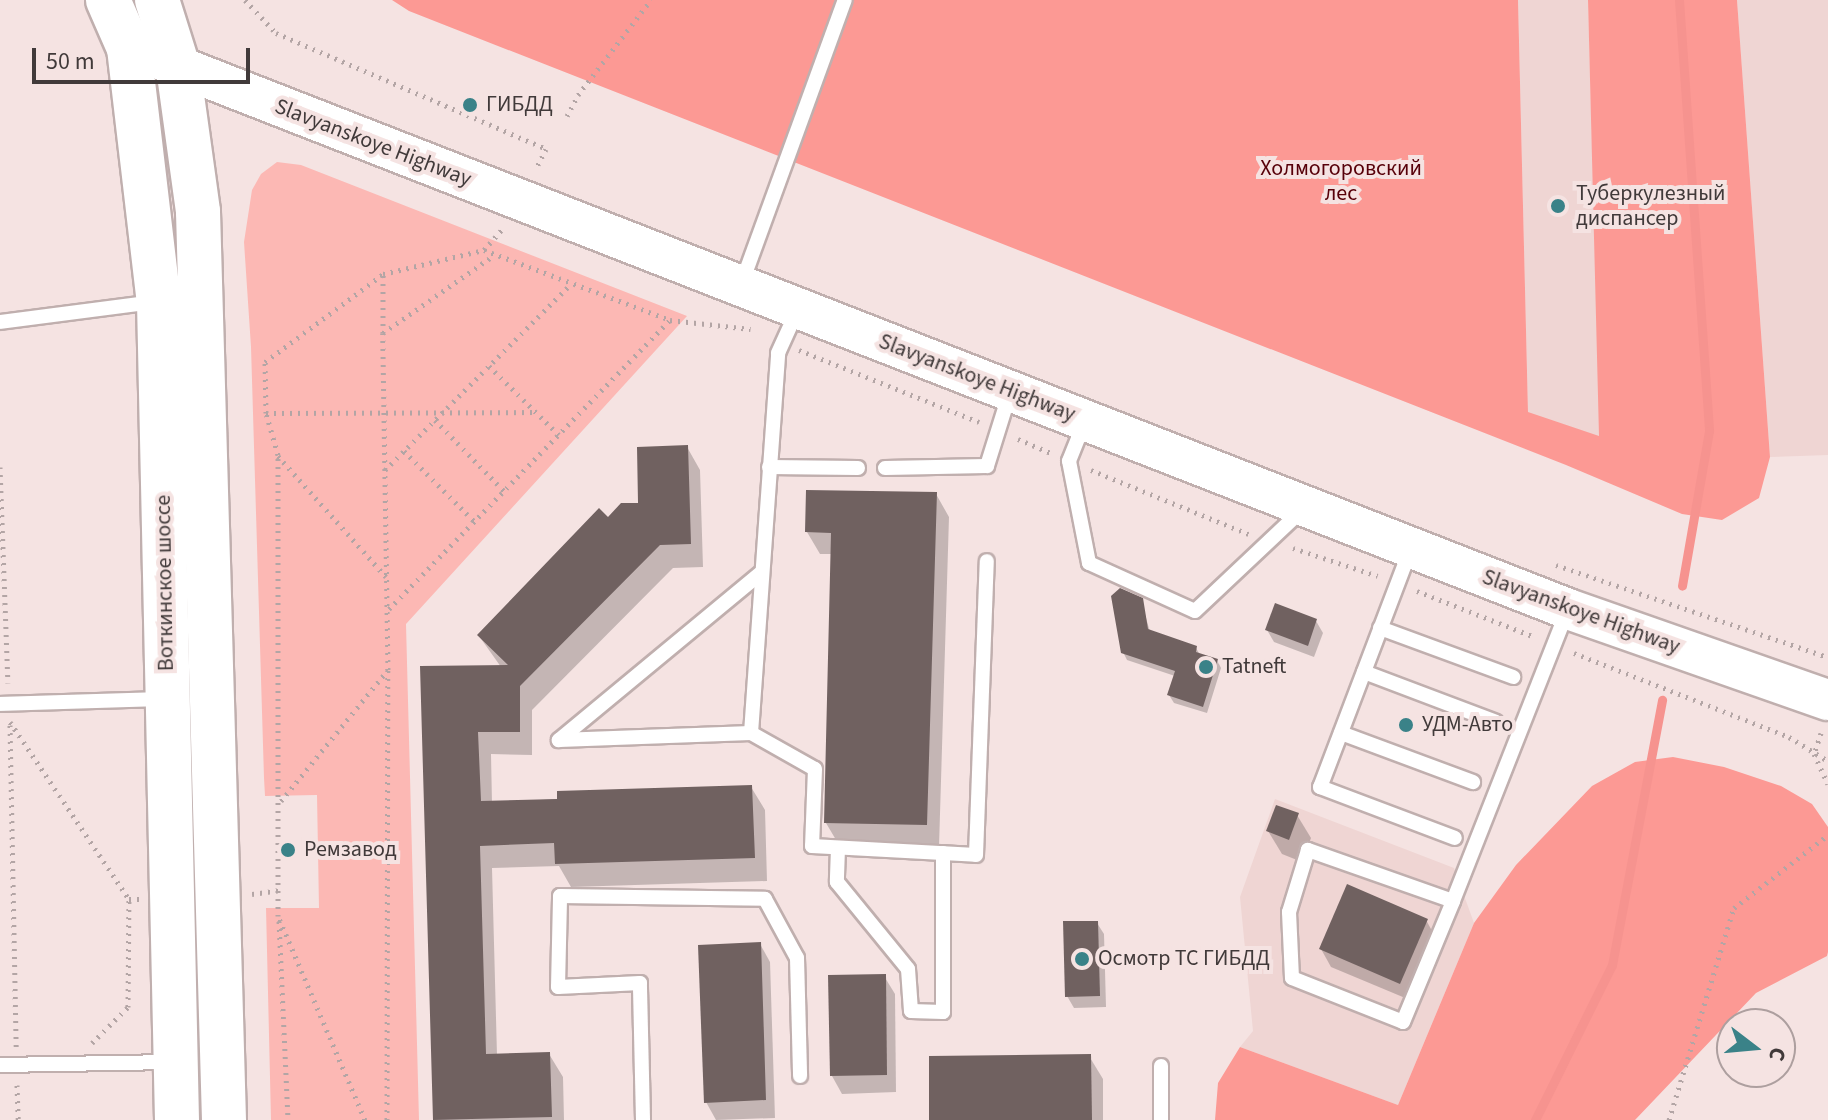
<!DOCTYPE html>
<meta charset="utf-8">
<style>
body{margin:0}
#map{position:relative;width:1828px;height:1120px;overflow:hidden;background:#f5e3e2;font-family:"Source Sans 3",sans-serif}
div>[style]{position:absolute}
.built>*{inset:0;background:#efd5d3}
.green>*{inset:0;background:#fcb8b4}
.forest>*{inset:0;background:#fc9994}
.shadow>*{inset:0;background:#0003}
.stream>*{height:9px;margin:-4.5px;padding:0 4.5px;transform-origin:4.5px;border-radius:4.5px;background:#f6938f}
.building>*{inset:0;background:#706160}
.path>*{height:5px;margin-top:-2.5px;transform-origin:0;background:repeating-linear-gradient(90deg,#b3a5a5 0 2px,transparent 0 8px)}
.roads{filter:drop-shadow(2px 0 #c0afae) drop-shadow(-2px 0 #c0afae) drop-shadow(0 2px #c0afae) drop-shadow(0 -2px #c0afae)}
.lane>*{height:14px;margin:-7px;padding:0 7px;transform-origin:7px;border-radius:7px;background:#fff}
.secondary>*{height:40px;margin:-20px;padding:0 20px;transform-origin:20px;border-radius:20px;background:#fff}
.primary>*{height:44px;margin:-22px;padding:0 22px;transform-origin:22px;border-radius:22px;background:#fff}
.dots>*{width:22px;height:22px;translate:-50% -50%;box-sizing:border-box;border:4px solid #f5e3e2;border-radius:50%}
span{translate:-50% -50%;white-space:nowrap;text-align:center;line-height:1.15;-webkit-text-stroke:8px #f5e3e2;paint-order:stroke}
.poi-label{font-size:22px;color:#413a3a}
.left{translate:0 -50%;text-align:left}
.street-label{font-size:22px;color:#413a3a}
.park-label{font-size:22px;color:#570009}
.north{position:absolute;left:1716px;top:1008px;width:80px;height:80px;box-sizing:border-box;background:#f5e3e2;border:2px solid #ad9f9f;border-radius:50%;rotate:106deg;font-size:22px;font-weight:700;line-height:32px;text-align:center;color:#413a3a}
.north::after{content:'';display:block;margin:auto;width:28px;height:36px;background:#3a8288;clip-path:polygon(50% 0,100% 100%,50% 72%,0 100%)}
.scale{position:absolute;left:32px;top:48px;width:218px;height:36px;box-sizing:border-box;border:4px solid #413a3a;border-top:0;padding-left:10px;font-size:24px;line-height:28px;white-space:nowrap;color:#413a3a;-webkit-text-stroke:6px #f5e3e2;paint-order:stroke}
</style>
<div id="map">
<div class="built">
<i style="clip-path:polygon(1518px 0,1588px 0,1600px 437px,1528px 413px)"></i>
<i style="clip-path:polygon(1737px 0,1828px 0,1828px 455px,1770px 457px)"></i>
<i style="clip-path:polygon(1275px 799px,1454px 868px,1474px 923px,1398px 1105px,1240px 1047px,1253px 1031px,1240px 897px)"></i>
</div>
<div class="green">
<i style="clip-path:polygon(277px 162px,301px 165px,687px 316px,406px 624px,419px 1120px,271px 1120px,266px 908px,319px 908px,317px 795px,265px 796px,264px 778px,251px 347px,244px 242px,252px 190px,261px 174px)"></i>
</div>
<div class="forest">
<i style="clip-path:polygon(392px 0,1518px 0,1528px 412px,1599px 436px,1588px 0,1737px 0,1770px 457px,1759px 498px,1722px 520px,1682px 514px,1566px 465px,409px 11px)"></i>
<i style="clip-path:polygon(1673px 757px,1724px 767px,1781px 786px,1812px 804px,1828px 827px,1828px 952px,1827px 956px,1756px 993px,1635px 1120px,1215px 1120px,1218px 1083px,1240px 1047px,1398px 1105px,1474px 923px,1516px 865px,1592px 786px,1635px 762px)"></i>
</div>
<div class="shadow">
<i style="clip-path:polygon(687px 447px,700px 470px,703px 567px,673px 568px,532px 710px,532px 755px,491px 754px,492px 803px,751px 787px,765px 810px,767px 881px,571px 887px,559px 866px,492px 868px,497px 1055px,549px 1054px,563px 1077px,564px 1120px,435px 1120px,422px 668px,501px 667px,479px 636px,608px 520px,640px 504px)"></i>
<i style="clip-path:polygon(936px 494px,949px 517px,939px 847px,839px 845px,826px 823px,832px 554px,820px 554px,807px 532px)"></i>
<i style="clip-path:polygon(1141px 600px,1150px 632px,1196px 648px,1200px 655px,1217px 660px,1221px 668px,1207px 713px,1174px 703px,1169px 695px,1175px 676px,1127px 660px,1123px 652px)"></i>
<i style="clip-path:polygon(1316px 621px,1323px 633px,1314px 657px,1274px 642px,1267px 630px)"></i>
<i style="clip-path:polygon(1297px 815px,1311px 838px,1302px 862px,1282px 854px,1268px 831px)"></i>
<i style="clip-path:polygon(1426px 920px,1436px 938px,1410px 1000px,1331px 967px,1321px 949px)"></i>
<i style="clip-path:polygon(1097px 923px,1104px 934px,1106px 1007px,1074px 1008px,1067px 996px)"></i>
<i style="clip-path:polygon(760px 944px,770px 962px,775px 1118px,716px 1120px,706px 1102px)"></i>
<i style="clip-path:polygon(884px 976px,895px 994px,896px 1092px,842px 1094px,832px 1076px)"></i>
<i style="clip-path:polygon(1089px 1056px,1103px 1079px,1103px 1120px,931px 1120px)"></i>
</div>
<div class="stream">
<i style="left:1679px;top:0;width:432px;rotate:86deg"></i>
<i style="left:1709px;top:431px;width:157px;rotate:99.9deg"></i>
<i style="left:1535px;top:1120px;width:173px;rotate:-63.6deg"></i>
<i style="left:1612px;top:965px;width:270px;rotate:-79.3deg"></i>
</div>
<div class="building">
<i style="clip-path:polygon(688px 445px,691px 544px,660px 545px,520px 686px,520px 732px,478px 732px,481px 801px,557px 799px,557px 791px,752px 785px,755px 858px,555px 864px,554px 843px,480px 846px,486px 1054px,550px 1052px,552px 1117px,433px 1120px,420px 666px,508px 665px,477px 635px,599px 508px,608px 517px,621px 503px,638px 503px,637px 447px)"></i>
<i style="clip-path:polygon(806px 490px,937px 492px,927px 825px,824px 823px,831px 533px,805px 532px)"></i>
<i style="clip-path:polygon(1120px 588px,1143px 598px,1148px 629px,1197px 646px,1196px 652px,1218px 659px,1203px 707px,1167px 695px,1175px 671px,1121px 653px,1111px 596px)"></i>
<i style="clip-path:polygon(1275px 603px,1317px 619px,1308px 646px,1265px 630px)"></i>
<i style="clip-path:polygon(1276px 805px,1299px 813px,1289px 840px,1266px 831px)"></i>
<i style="clip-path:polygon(1347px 884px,1428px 919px,1400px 984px,1319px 949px)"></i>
<i style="clip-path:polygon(1063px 921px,1098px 921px,1100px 996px,1065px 997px)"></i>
<i style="clip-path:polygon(761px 942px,766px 1100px,704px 1103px,698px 945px)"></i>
<i style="clip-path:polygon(886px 974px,887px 1075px,830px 1076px,828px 975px)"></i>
<i style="clip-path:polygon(1091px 1054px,1092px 1120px,929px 1120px,929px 1056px)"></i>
</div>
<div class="path">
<i style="left:245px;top:0;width:45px;rotate:46.8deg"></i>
<i style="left:276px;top:33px;width:294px;rotate:23.2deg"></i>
<i style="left:546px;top:149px;width:22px;rotate:117deg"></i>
<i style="left:567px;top:116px;width:24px;rotate:-62deg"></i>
<i style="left:578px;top:95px;width:120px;rotate:-52.5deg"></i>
<i style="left:484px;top:250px;width:199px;rotate:20.6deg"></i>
<i style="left:670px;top:320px;width:81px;rotate:6.4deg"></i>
<i style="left:383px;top:333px;width:58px;rotate:-90deg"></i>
<i style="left:799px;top:350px;width:194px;rotate:21.8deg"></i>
<i style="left:489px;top:366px;width:98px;rotate:44.6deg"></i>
<i style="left:266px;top:413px;width:270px;rotate:-0.2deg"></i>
<i style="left:435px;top:420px;width:99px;rotate:45.8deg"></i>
<i style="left:1018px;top:439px;width:38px;rotate:23deg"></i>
<i style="left:404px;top:451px;width:99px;rotate:45deg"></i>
<i style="left:278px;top:456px;width:162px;rotate:48.2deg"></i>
<i style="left:0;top:467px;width:216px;rotate:87.9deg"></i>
<i style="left:385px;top:470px;width:263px;rotate:-45deg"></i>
<i style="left:1091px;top:470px;width:170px;rotate:22.1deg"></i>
<i style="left:1293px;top:548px;width:89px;rotate:18.2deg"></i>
<i style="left:1556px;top:565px;width:287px;rotate:18.7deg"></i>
<i style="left:1417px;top:591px;width:127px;rotate:21.3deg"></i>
<i style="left:389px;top:609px;width:403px;rotate:-45.8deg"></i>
<i style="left:1574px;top:653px;width:231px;rotate:21.3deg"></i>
<i style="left:1789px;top:737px;width:46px;rotate:31.6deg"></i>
<i style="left:10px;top:722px;width:213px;rotate:56.1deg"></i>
<i style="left:129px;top:899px;width:10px"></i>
<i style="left:10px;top:725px;width:322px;rotate:88.9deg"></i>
<i style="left:1821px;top:733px;width:22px;rotate:108deg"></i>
<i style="left:1814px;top:754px;width:33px;rotate:65deg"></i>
<i style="left:281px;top:801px;width:169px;rotate:-50.8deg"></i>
<i style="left:252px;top:894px;width:27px;rotate:-8deg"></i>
<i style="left:279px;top:921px;width:199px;rotate:87.4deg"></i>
<i style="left:92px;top:1043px;width:51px;rotate:-45deg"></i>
<i style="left:128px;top:1007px;width:108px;rotate:-89.5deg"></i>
<i style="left:17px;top:1085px;width:35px;rotate:88deg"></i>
<i style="left:365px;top:1120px;width:222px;rotate:-113.1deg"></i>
<i style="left:278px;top:916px;width:461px;rotate:-90deg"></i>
<i style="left:278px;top:455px;width:44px;rotate:-105.9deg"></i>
<i style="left:266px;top:413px;width:51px;rotate:-91.1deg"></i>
<i style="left:265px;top:362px;width:147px;rotate:-36.7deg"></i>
<i style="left:383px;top:274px;width:104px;rotate:-13.4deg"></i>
<i style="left:484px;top:250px;width:30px;rotate:-49deg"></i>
<i style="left:387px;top:1120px;width:450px;rotate:-89.9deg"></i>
<i style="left:388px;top:670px;width:337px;rotate:-90.9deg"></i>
<i style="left:383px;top:333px;width:134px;rotate:-35deg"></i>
<i style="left:1669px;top:1120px;width:222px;rotate:-73deg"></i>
<i style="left:1734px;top:908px;width:119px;rotate:-37.8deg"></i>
</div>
<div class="roads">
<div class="lane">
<i style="left:741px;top:285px;width:303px;rotate:-70deg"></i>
<i style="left:0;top:322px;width:155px;rotate:-7.4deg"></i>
<i style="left:1085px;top:421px;width:43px;rotate:111.8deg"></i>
<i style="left:1069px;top:461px;width:104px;rotate:78.9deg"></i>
<i style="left:1089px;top:563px;width:116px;rotate:24.4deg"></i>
<i style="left:1195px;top:611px;width:147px;rotate:-43.3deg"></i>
<i style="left:769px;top:467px;width:89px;rotate:0.6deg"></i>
<i style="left:885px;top:468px;width:102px;rotate:-1.1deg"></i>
<i style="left:987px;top:466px;width:77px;rotate:-72.7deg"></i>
<i style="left:1411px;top:548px;width:256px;rotate:110.8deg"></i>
<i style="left:1320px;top:787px;width:144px;rotate:20.7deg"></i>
<i style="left:762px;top:572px;width:264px;rotate:140.4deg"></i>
<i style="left:559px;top:740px;width:192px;rotate:-2.1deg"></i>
<i style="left:751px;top:733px;width:381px;rotate:-85.9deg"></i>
<i style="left:778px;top:353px;width:48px;rotate:-65.6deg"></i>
<i style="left:1380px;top:628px;width:142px;rotate:20.2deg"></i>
<i style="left:1364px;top:672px;width:141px;rotate:20.7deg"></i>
<i style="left:0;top:704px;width:163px;rotate:-1.8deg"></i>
<i style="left:751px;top:733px;width:73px;rotate:29.4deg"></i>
<i style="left:815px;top:769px;width:77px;rotate:92.2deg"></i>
<i style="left:812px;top:846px;width:164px;rotate:3.1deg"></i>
<i style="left:976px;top:855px;width:294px;rotate:-87.9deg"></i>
<i style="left:1341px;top:733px;width:141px;rotate:20.4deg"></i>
<i style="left:838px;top:848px;width:34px;rotate:92deg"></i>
<i style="left:837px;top:882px;width:112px;rotate:50.8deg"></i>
<i style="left:908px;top:969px;width:42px;rotate:85.9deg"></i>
<i style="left:911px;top:1011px;width:32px;rotate:2deg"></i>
<i style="left:943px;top:1012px;width:159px;rotate:-90deg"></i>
<i style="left:1453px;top:901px;width:154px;rotate:-160.6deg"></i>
<i style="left:1308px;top:850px;width:65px;rotate:107deg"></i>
<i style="left:1289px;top:912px;width:66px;rotate:87.4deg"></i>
<i style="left:1292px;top:978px;width:119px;rotate:21.6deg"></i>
<i style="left:1403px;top:1022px;width:131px;rotate:-67.5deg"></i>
<i style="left:1453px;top:901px;width:314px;rotate:-68.5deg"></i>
<i style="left:0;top:1065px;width:172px;rotate:-1deg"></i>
<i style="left:643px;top:1120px;width:137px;rotate:-91.3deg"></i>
<i style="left:640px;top:983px;width:82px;rotate:177.2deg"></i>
<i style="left:558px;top:987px;width:91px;rotate:-88.7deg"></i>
<i style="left:560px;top:896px;width:205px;rotate:0.8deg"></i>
<i style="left:765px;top:899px;width:67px;rotate:61.5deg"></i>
<i style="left:797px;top:958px;width:118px;rotate:88.5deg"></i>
<i style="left:1161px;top:1120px;width:54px;rotate:-90deg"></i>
</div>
<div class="secondary">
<i style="left:152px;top:56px;width:1520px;rotate:21.33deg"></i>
<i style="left:1568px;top:609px;width:275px;rotate:19.3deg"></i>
</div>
<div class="primary">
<i style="left:108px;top:0;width:52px;rotate:66.4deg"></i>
<i style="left:129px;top:48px;width:256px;rotate:83.3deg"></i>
<i style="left:159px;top:302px;width:818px;rotate:88.74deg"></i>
<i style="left:157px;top:0;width:70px;rotate:72.6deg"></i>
<i style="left:178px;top:67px;width:146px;rotate:82.1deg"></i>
<i style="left:198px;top:212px;width:908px;rotate:88.36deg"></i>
</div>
</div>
<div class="dots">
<i style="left:470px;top:105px;background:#3a8288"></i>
<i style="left:1558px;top:206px;background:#3a8288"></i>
<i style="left:1206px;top:667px;background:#3a8288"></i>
<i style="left:1406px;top:725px;background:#3a8288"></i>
<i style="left:288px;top:850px;background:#3a8288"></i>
<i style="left:1082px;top:959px;background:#3a8288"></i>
</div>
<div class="poi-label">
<span class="left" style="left:486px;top:105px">ГИБДД</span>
<span class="left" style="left:1576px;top:206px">Туберкулезный<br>диспансер</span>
<span class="left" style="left:1222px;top:667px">Tatneft</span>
<span class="left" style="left:1422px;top:725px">УДМ-Авто</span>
<span class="left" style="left:304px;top:850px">Ремзавод</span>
<span class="left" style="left:1098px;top:959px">Осмотр ТС ГИБДД</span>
</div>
<div class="street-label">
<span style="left:373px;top:143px;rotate:21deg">Slavyanskoye Highway</span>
<span style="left:977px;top:378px;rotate:21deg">Slavyanskoye Highway</span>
<span style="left:165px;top:583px;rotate:-91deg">Воткинское шоссе</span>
<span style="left:1581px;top:612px;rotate:20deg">Slavyanskoye Highway</span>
</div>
<div class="park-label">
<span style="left:1341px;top:181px">Холмогоровский<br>лес</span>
</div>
<div class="north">С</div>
<div class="scale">50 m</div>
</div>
